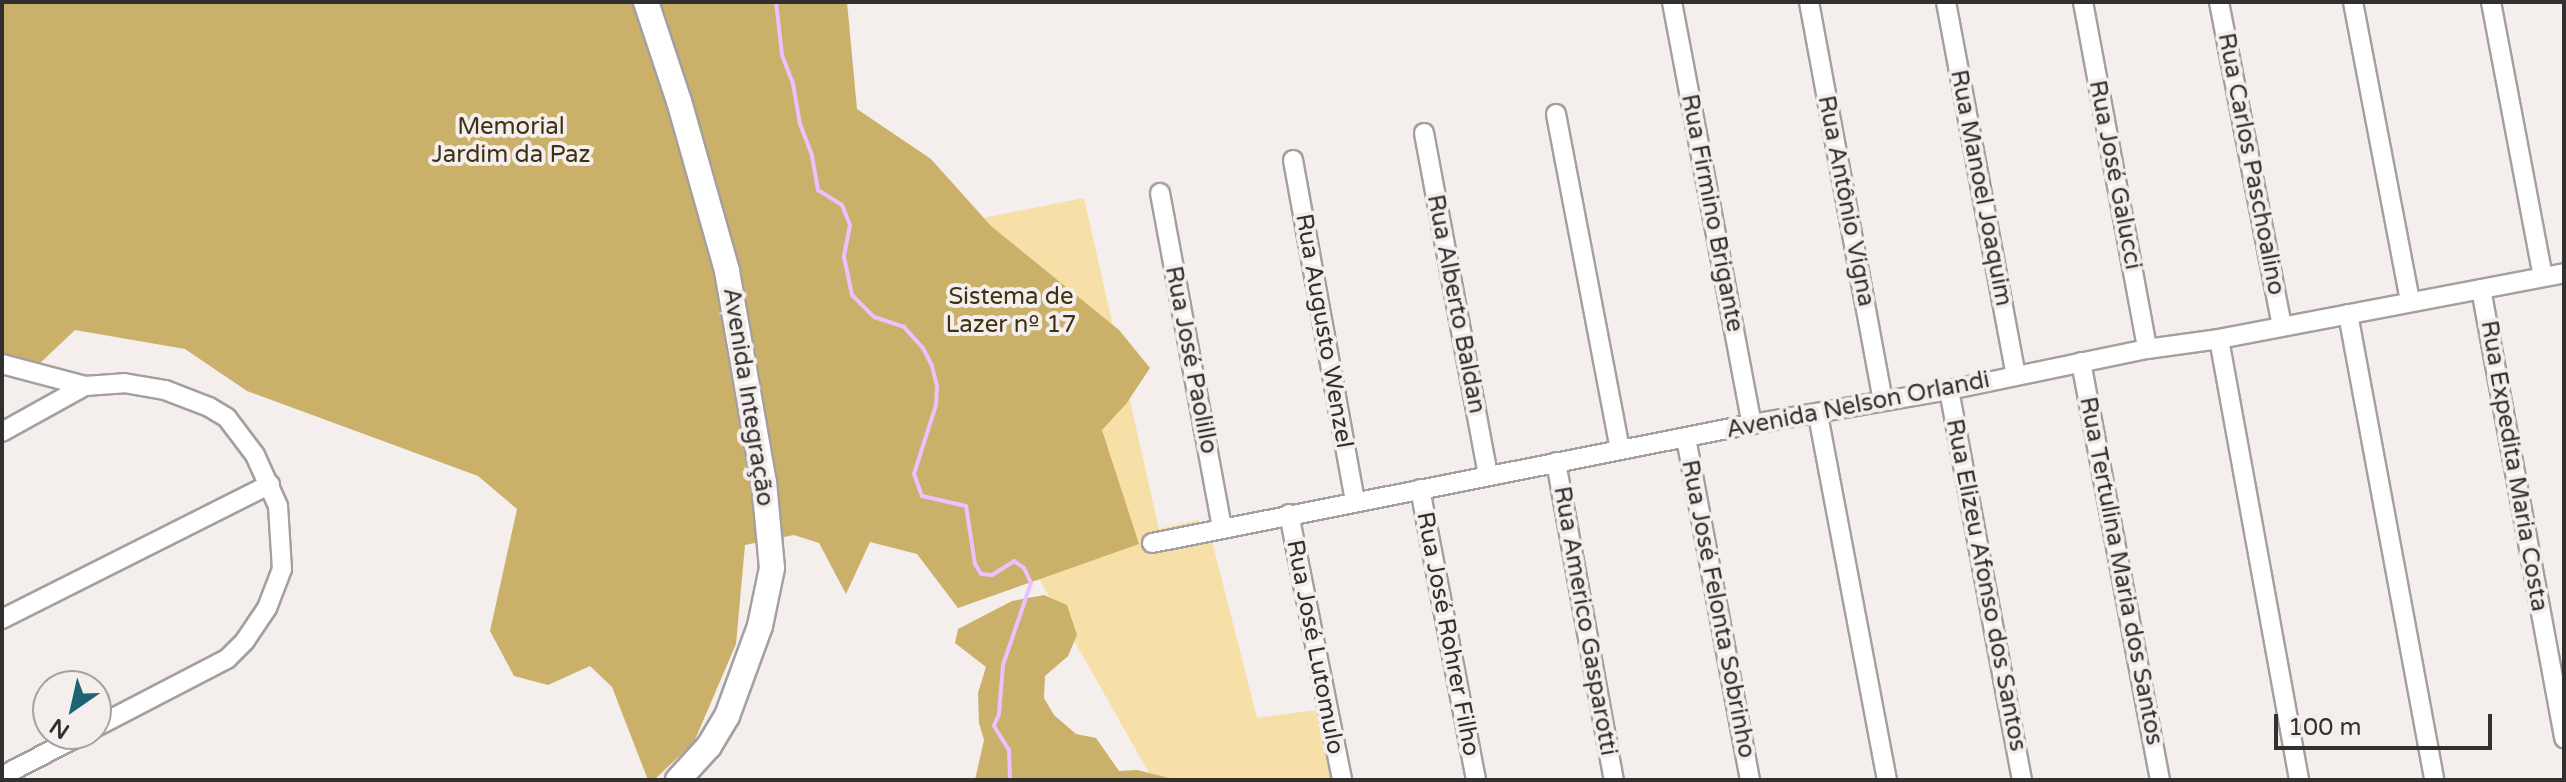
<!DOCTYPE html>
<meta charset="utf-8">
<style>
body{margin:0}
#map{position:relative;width:2566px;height:782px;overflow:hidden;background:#f4eeed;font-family:"Varela Round",sans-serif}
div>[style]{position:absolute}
.green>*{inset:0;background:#f6e0a8}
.forest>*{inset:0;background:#cbb06a}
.stream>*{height:4px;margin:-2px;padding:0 2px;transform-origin:2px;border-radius:2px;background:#ecc1ff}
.roads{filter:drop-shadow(2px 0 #a59f9f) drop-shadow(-2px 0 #a59f9f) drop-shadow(0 2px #a59f9f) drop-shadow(0 -2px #a59f9f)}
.minor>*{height:18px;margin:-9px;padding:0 9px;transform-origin:9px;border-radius:9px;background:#fff}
.secondary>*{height:24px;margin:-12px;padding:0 12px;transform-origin:12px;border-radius:12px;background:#fff}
span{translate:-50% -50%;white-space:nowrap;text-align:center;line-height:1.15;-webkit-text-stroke:8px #f4eeed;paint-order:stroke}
.park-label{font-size:24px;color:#3e3213}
.street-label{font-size:24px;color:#322f2f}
.frame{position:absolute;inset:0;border:4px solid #322f2f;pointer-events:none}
.north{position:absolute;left:32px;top:670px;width:80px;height:80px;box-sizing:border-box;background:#f4eeed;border:2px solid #a6a2a1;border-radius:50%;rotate:214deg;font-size:22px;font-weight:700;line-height:32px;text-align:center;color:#322f2f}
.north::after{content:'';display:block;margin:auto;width:28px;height:36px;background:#1c6373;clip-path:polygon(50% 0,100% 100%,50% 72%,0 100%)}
.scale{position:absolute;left:2274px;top:714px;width:218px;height:36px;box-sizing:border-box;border:4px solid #322f2f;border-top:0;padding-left:10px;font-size:24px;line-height:28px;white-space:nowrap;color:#322f2f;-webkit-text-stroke:6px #f4eeed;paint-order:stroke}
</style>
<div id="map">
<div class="green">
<i style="clip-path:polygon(1084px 198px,1159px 529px,1198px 520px,1212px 541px,1257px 718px,1316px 710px,1331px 780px,1153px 780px,952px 425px,867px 241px)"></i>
</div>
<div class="forest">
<i style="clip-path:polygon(2px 2px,847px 2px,857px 109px,931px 159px,991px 226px,1119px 330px,1150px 368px,1126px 404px,1102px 430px,1139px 544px,958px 608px,917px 554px,870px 542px,846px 594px,819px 543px,794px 535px,745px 545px,736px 644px,694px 742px,654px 780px,648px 780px,612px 687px,590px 666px,548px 685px,514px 676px,490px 631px,517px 509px,478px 476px,247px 391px,185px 349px,75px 330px,37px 366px,2px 356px)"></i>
<i style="clip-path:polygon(1044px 595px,1067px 605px,1077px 635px,1068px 656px,1045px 676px,1044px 698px,1054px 715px,1076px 734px,1096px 738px,1119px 771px,1137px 770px,1177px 780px,975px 780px,984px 740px,979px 723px,978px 693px,986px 667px,955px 643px,958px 629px,1012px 601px)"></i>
</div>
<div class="stream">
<i style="left:776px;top:2px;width:53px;rotate:83.5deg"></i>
<i style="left:782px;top:55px;width:31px;rotate:69deg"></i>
<i style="left:793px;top:84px;width:41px;rotate:80.1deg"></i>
<i style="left:800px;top:124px;width:34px;rotate:69deg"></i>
<i style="left:812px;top:156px;width:35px;rotate:80deg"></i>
<i style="left:818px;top:190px;width:28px;rotate:32deg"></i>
<i style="left:842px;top:205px;width:22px;rotate:68deg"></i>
<i style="left:850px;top:225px;width:33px;rotate:101deg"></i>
<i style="left:844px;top:257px;width:39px;rotate:78deg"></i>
<i style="left:852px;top:295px;width:31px;rotate:45deg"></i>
<i style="left:874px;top:317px;width:32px;rotate:18deg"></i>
<i style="left:904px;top:327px;width:28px;rotate:48deg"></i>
<i style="left:923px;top:348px;width:20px;rotate:63deg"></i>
<i style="left:932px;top:366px;width:21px;rotate:76deg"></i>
<i style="left:937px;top:386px;width:19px;rotate:93deg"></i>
<i style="left:936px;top:405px;width:72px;rotate:107.7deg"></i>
<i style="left:914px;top:474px;width:23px;rotate:70deg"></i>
<i style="left:922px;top:496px;width:45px;rotate:12.8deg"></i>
<i style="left:966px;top:506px;width:59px;rotate:81.2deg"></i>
<i style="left:975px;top:564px;width:12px;rotate:59deg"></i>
<i style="left:981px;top:574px;width:11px;rotate:5deg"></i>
<i style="left:992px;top:575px;width:26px;rotate:-32deg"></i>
<i style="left:1014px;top:561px;width:12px;rotate:35deg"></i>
<i style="left:1024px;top:568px;width:17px;rotate:65deg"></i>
<i style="left:1031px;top:583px;width:87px;rotate:108.9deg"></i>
<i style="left:1003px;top:665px;width:49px;rotate:94.7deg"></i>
<i style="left:999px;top:714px;width:13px;rotate:113deg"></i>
<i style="left:994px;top:726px;width:28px;rotate:58deg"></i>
<i style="left:1009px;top:750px;width:30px;rotate:88deg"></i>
</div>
<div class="roads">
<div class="minor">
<i style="left:1672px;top:2px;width:430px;rotate:79.3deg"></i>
<i style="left:1809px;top:2px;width:405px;rotate:79.5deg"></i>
<i style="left:1946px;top:2px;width:380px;rotate:79.4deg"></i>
<i style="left:2083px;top:2px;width:353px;rotate:79.5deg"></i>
<i style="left:2219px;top:2px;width:330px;rotate:79deg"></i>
<i style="left:2353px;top:2px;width:303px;rotate:79.2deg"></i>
<i style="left:2491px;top:2px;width:279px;rotate:79.3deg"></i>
<i style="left:1556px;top:114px;width:342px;rotate:79.2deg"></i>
<i style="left:1424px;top:133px;width:347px;rotate:79.4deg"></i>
<i style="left:1293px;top:160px;width:348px;rotate:79.7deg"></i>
<i style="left:1160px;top:193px;width:340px;rotate:79.5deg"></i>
<i style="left:2481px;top:289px;width:457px;rotate:79.5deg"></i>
<i style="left:2348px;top:314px;width:474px;rotate:79.5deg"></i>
<i style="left:2219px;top:339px;width:448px;rotate:79.7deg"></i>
<i style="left:2081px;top:362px;width:425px;rotate:79.3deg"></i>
<i style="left:2px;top:364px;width:86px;rotate:14.8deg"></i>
<i style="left:85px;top:386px;width:39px;rotate:-4deg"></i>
<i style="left:124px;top:383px;width:42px;rotate:9.7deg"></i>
<i style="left:165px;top:390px;width:47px;rotate:21.1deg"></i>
<i style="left:209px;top:407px;width:21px;rotate:31deg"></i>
<i style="left:227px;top:418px;width:46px;rotate:52.9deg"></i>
<i style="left:255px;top:455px;width:56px;rotate:65.7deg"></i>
<i style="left:278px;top:506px;width:63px;rotate:86.4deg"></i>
<i style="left:282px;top:569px;width:42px;rotate:111deg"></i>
<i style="left:267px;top:608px;width:40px;rotate:124deg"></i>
<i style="left:245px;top:641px;width:25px;rotate:135deg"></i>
<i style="left:227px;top:659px;width:148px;rotate:152.6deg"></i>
<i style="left:1949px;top:390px;width:397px;rotate:79.4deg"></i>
<i style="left:1818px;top:415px;width:371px;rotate:79.3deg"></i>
<i style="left:2px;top:432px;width:95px;rotate:-29deg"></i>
<i style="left:1686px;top:438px;width:348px;rotate:79.4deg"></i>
<i style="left:1556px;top:462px;width:323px;rotate:79.7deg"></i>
<i style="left:1420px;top:489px;width:296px;rotate:79.1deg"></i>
<i style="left:1289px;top:514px;width:271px;rotate:78.7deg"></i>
<i style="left:1152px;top:543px;width:612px;rotate:-11.22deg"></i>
<i style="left:1752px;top:424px;width:200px;rotate:-9.8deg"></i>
<i style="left:1949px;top:390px;width:202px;rotate:-11.7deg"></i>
<i style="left:2147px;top:349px;width:73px;rotate:-7.9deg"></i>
<i style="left:2219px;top:339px;width:351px;rotate:-10.8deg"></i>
<i style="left:2px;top:619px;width:300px;rotate:-26.7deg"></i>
<i style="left:2px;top:776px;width:91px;rotate:-27.4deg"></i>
</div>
<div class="secondary">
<i style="left:646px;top:2px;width:104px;rotate:71.6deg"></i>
<i style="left:679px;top:101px;width:177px;rotate:74.2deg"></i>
<i style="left:727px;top:271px;width:214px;rotate:80.1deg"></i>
<i style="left:764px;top:482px;width:86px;rotate:84.7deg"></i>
<i style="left:772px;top:568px;width:59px;rotate:101.7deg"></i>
<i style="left:760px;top:626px;width:96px;rotate:110.1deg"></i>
<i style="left:727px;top:716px;width:35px;rotate:121deg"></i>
<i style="left:709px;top:746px;width:46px;rotate:132.4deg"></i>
</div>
</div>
<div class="park-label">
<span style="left:511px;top:141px">Memorial<br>Jardim da Paz</span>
<span style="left:1011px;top:311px">Sistema de<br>Lazer nº 17</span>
</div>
<div class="street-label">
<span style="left:2251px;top:164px;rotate:79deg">Rua Carlos Paschoalino</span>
<span style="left:2115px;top:175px;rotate:79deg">Rua José Galucci</span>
<span style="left:1981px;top:188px;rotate:79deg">Rua Manoel Joaquim</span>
<span style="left:1846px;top:201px;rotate:79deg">Rua Antônio Vigna</span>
<span style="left:1712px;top:213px;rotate:79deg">Rua Firmino Brigante</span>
<span style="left:1456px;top:304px;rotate:79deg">Rua Alberto Baldan</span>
<span style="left:1324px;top:331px;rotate:80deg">Rua Augusto Wenzel</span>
<span style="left:1191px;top:360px;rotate:79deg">Rua José Paolillo</span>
<span style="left:748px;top:397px;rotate:81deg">Avenida Integração</span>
<span style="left:1858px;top:405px;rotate:-11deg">Avenida Nelson Orlandi</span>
<span style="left:2514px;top:466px;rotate:80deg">Rua Expedita Maria Costa</span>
<span style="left:2121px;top:571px;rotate:79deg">Rua Tertulina Maria dos Santos</span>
<span style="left:1986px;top:585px;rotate:79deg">Rua Elizeu Afonso dos Santos</span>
<span style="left:1718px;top:609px;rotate:79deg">Rua José Felonta Sobrinho</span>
<span style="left:1585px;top:621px;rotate:80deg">Rua Americo Gasparotti</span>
<span style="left:1448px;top:634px;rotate:79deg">Rua José Rohrer Filho</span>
<span style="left:1315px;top:647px;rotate:79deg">Rua José Lutomulo</span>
</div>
<div class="frame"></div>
<div class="north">N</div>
<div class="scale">100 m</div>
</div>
